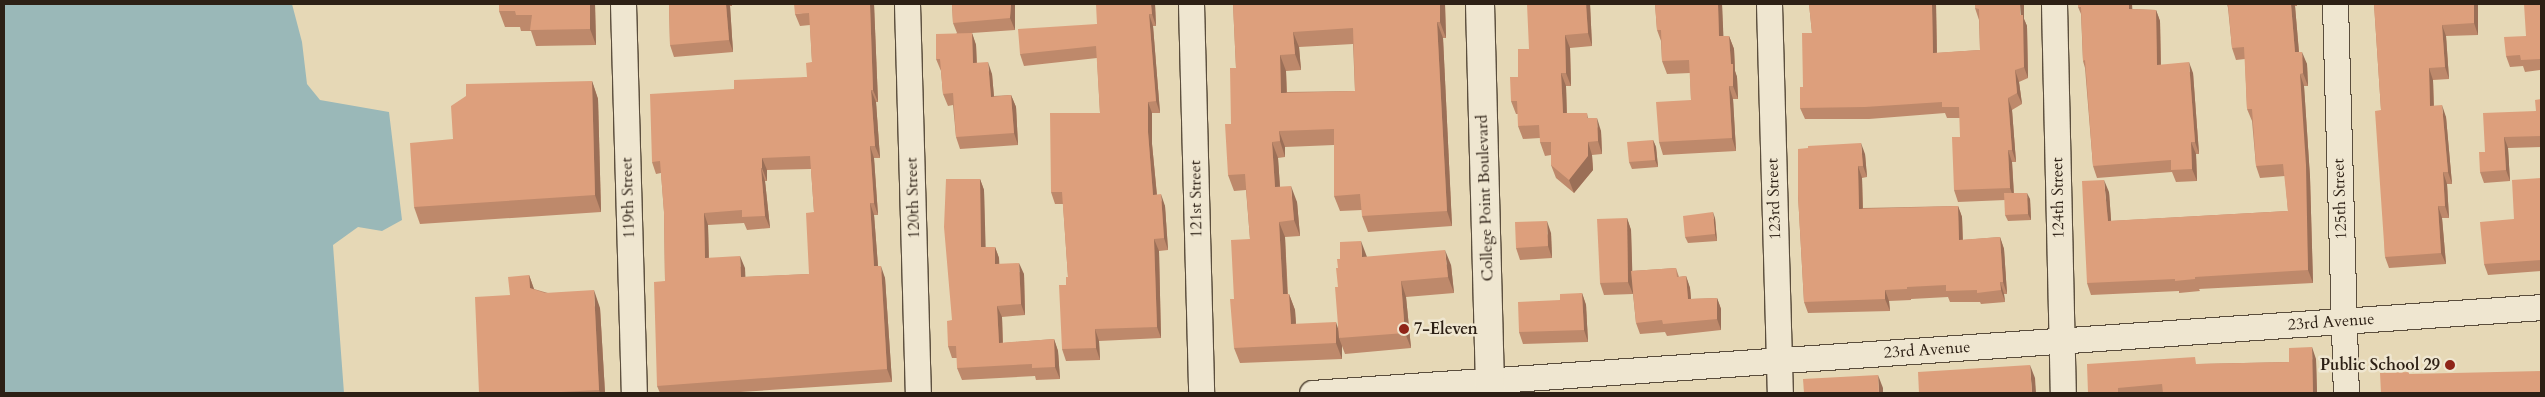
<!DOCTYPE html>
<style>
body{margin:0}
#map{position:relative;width:2545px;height:397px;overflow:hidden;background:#e6d8b6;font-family:Cardo,serif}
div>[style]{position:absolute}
.water>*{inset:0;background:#9ab8b8}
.roads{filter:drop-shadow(1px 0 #5b4e3d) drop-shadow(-1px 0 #5b4e3d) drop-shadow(0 1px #5b4e3d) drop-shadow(0 -1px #5b4e3d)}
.street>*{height:25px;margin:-12.5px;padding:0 12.5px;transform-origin:12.5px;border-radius:12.5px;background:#efe6d0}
.secondary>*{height:28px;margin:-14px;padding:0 14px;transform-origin:14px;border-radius:14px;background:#efe6d0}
.wall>*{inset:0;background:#be896b}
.shaded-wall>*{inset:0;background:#9b6f57}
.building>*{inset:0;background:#dd9f7c}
.dots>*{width:14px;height:14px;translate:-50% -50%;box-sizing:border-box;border:2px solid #efe6d0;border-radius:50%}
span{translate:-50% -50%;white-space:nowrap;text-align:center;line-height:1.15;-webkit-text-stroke:5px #efe6d0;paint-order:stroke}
.street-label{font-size:16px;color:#2d2015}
.poi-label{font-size:16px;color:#2d2015;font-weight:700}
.left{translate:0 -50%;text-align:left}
.right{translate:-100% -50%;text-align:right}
.frame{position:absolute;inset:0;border:5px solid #2d2015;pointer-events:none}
</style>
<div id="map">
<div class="water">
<i style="clip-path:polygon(4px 4px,292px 4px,302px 42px,307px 84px,320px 100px,389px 112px,402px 220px,382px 231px,358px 227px,333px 245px,344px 393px,4px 393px)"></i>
</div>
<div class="roads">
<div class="street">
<i style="left:623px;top:4px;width:389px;rotate:88.4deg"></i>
<i style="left:907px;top:4px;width:389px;rotate:88.4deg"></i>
<i style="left:1191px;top:4px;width:389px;rotate:88.5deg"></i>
<i style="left:1769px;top:4px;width:389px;rotate:88.4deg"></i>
<i style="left:2054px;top:4px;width:389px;rotate:88.7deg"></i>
<i style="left:2335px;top:4px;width:389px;rotate:88.4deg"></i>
<i style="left:1312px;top:393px;width:1232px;rotate:-4deg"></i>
</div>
<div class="secondary">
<i style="left:1480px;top:4px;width:389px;rotate:88.5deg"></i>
</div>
</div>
<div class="wall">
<i style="clip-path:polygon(595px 4px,596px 45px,536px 46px,531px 31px,521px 31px,520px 27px,505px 27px,499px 11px)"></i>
<i style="clip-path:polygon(669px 4px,732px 4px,732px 6px,730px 6px,733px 52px,674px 57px,670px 45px)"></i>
<i style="clip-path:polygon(evenodd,874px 4px,878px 102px,876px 102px,880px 158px,874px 158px,878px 215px,874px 215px,878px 266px,885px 278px,892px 382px,725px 393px,660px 393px,657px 386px,665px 281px,664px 212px,661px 173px,656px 174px,652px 162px,734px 89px,807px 77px,812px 62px,810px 25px,800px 26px,795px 14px,874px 4px,811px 169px,814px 212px,809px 274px,745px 277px,745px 268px,709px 258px,708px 225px,744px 223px,747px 230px,770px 228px,765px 181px,767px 181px,767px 170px,811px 169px)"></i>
<i style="clip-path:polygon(952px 4px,1015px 4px,1015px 30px,972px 33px,976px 45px,977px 63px,992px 74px,994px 96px,1011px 95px,1016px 107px,1018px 145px,960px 149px,956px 137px,953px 105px,948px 106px,943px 94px,941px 71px,936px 59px,957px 33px,953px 23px)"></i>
<i style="clip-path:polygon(1155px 4px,1156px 26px,1153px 26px,1160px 113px,1152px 113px,1152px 144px,1157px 195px,1165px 206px,1168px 250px,1159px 251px,1161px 338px,1099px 341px,1100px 360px,1066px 361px,1062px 349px,1066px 285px,1068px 277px,1063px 204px,1055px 204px,1051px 192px,1100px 113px,1097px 58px,1024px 66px,1020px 54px,1097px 24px)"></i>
<i style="clip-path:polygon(evenodd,1233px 4px,1445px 4px,1446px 38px,1443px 38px,1452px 226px,1368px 232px,1362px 216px,1362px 210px,1340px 211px,1334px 196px,1334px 145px,1285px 147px,1285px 157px,1278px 158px,1280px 187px,1297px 202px,1300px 236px,1285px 237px,1288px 294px,1289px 294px,1295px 310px,1296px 324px,1338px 329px,1338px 268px,1367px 257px,1451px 265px,1454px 293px,1406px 297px,1411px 348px,1345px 354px,1342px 346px,1342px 359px,1240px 363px,1234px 348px,1234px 299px,1250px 239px,1246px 190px,1234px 191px,1228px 175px,1231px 124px,1236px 68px,1233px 4px,1353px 44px,1355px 91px,1287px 92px,1286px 71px,1301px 70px,1299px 47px,1353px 44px)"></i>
<i style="clip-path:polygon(1590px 4px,1592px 46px,1570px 48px,1571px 86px,1566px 86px,1567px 113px,1587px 113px,1588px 118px,1601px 131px,1602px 154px,1592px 155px,1593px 170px,1574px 193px,1556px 178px,1551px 165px,1551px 155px,1545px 156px,1540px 142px,1540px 138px,1523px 139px,1518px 126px,1518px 114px,1516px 114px,1511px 101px,1518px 77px,1529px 49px)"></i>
<i style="clip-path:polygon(1655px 4px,1722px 4px,1723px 36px,1729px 36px,1734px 49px,1735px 71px,1737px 77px,1738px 99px,1733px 99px,1736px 151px,1663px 155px,1659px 142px,1691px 100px,1690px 73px,1667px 74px,1662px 61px,1661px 41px,1657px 30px)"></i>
<i style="clip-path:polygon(1809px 4px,1936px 4px,1937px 53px,1980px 50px,1979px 20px,1975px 8px,1975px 4px,2024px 19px,2027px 26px,2028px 78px,2019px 82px,2022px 104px,2012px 110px,2016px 162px,2012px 162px,2014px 193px,2030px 199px,2031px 220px,2008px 221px,2005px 215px,2005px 200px,1958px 202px,1954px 190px,1960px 137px,1960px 118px,1947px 118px,1945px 113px,1869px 119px,1805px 119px,1800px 108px,1812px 33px)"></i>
<i style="clip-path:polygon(2078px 4px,2132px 4px,2132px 9px,2156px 10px,2160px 21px,2161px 65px,2193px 73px,2199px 154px,2196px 154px,2197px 181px,2176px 182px,2172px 172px,2097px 178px,2093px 166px,2085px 68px,2083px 61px,2081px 14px,2078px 7px)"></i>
<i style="clip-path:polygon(2227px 4px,2297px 4px,2297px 6px,2295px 6px,2299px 52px,2307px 64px,2308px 86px,2304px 86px,2310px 177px,2313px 283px,2199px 289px,2200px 291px,2179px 293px,2179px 291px,2091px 295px,2087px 283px,2109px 192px,2111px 221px,2288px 211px,2285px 176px,2260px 178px,2256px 166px,2252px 121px,2247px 109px,2245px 59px,2236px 60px,2232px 48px,2228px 8px)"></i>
<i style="clip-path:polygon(2374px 4px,2478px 12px,2478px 35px,2446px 36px,2449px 79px,2433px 80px,2434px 106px,2446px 117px,2452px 184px,2447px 184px,2449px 218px,2442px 218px,2446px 264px,2389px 268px,2385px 257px,2381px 110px)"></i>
<i style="clip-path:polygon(2541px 4px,2541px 147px,2508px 148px,2510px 181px,2484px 183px,2480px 172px,2485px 152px,2536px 111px,2541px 99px,2540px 70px,2525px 72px,2523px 66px,2510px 67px,2506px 56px,2526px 36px)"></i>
<i style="clip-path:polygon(592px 81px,598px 99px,601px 212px,420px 224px,414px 207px)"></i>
<i style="clip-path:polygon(1653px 140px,1656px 147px,1658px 167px,1632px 169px,1629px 162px)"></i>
<i style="clip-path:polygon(1865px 154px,1867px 177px,1862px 178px,1863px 208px,1958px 206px,1962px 217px,1963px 240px,2000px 237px,2004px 249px,2007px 294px,2004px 294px,2005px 302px,1981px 304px,1980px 302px,1950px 302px,1948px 297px,1911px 299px,1911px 300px,1889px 301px,1890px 311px,1808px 313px,1804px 302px,1798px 195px)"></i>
<i style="clip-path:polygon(2541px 178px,2541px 271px,2488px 275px,2484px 264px)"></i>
<i style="clip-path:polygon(980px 179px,984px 190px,985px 247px,995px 247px,999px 258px,999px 264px,1024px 274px,1025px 315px,1002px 317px,1003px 343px,1054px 339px,1058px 351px,1060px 379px,1036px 380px,1035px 376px,962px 380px,957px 368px,957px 358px,952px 358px,948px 346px)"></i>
<i style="clip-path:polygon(1627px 218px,1631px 230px,1632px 271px,1676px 268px,1679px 277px,1686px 276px,1690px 288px,1691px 299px,1717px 298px,1721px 309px,1721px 330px,1667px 336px,1665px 332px,1640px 334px,1636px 323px,1633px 294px,1604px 295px,1600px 283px)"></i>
<i style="clip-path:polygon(1715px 218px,1717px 241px,1688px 243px,1685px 237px)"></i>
<i style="clip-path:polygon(1551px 233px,1552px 258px,1520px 260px,1516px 248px)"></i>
<i style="clip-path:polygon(529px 275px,534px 289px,600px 308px,605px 393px,479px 393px,510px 295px)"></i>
<i style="clip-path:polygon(1582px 293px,1586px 305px,1588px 342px,1523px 344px,1519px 332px,1560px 300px)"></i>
<i style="clip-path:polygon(2316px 359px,2317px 393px,2088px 393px,2198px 364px,2289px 362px)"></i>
</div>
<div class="shaded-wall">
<i style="clip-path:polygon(590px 4px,595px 4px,596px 45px,590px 29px)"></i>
<i style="clip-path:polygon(726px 4px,729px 4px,730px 6px,733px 52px,729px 40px)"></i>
<i style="clip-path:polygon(870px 4px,874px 4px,878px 102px,873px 90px)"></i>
<i style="clip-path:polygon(1011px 4px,1015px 4px,1015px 30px,1010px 18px)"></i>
<i style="clip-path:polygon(1151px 4px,1155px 4px,1156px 26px,1152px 14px)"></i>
<i style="clip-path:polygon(1440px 4px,1445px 4px,1446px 38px,1440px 22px)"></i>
<i style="clip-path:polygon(1586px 4px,1590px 4px,1592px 46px,1588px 33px)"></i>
<i style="clip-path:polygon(1718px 4px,1722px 4px,1724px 49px,1719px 36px)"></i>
<i style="clip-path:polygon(1932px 4px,1936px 4px,1937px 64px,1933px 53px)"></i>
<i style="clip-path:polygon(2020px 4px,2024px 4px,2024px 19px,2027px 26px,2028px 78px,2024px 67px)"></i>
<i style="clip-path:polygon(2129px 4px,2132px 4px,2133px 21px,2129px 9px)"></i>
<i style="clip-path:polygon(2291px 4px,2294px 4px,2295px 6px,2300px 65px,2295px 52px)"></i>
<i style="clip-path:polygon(2474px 4px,2478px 4px,2478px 35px,2474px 23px)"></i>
<i style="clip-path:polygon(2156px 10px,2160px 21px,2161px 77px,2157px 65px)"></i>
<i style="clip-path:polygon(1149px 14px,1153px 26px,1160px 113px,1156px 101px)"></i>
<i style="clip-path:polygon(1437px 22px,1443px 38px,1452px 226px,1447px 211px)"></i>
<i style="clip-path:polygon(2442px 25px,2446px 36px,2449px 79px,2445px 67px)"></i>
<i style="clip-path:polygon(1293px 32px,1299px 47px,1301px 70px,1295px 54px)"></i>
<i style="clip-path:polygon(972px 33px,976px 45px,977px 75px,973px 63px)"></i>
<i style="clip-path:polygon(1565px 35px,1570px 48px,1571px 86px,1566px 73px)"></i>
<i style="clip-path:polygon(1729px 36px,1734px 49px,1735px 71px,1737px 77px,1738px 99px,1733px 86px,1731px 64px)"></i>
<i style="clip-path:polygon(2302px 52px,2307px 64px,2308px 86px,2303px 73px)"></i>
<i style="clip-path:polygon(1280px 55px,1286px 71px,1287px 108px,1281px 93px)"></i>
<i style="clip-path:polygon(988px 62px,992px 74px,995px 109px,991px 97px)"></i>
<i style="clip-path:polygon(2189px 62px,2193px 73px,2199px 154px,2195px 142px)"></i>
<i style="clip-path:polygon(2429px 68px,2433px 80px,2434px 118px,2430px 106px)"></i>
<i style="clip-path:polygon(2015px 70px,2019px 82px,2022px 104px,2017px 93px)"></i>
<i style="clip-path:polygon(1561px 73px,1566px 86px,1567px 126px,1563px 113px)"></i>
<i style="clip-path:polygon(2300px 74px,2304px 86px,2310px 177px,2313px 283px,2308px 270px)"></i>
<i style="clip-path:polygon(592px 81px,598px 99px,601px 212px,595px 195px)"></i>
<i style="clip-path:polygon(1729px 86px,1733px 99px,1736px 151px,1732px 138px)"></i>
<i style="clip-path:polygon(871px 90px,876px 102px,880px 158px,875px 146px)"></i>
<i style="clip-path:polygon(1011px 95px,1016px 107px,1018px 145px,1014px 133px)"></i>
<i style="clip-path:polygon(2008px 98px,2012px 110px,2016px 162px,2012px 150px)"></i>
<i style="clip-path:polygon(1148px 102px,1152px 113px,1152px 144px,1158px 207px,1153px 195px,1148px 132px)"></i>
<i style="clip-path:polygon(2442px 105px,2446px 117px,2452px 184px,2448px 172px)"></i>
<i style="clip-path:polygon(1597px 118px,1601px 131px,1602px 154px,1598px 141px)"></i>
<i style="clip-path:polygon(1279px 131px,1285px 147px,1285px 157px,1280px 141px)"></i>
<i style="clip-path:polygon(2504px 137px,2508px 148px,2510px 181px,2506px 170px)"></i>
<i style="clip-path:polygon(1653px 140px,1656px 147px,1658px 167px,1655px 160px)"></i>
<i style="clip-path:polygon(1272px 142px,1278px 158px,1281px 203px,1275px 187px)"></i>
<i style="clip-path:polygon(1588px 142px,1592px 155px,1593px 170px,1574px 193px,1569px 180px)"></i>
<i style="clip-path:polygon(2191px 142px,2196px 154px,2197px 181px,2192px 169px)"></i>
<i style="clip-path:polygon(1861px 143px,1865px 154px,1867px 177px,1863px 166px)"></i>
<i style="clip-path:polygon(870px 146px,874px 158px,878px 215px,874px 203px)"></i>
<i style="clip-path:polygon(2008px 150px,2012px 162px,2014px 199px,2010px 188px)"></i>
<i style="clip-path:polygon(762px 158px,767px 170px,767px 181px,762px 168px)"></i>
<i style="clip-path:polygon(1858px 166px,1862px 178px,1863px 220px,1859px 209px)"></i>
<i style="clip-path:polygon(761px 168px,765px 181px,770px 228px,765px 216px)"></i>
<i style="clip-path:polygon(2443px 172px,2447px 184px,2449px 218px,2445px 206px)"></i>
<i style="clip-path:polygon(980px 179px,984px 190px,986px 259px,981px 247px)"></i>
<i style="clip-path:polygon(2104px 180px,2109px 192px,2112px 233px,2108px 221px)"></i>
<i style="clip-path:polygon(1291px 186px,1297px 202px,1300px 236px,1294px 220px)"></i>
<i style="clip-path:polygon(2027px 193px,2030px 199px,2031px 220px,2028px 214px)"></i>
<i style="clip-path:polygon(1161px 194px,1165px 206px,1168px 250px,1164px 238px)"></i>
<i style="clip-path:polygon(870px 203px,874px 215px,879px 279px,874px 266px)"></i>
<i style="clip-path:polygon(1958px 206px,1962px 217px,1963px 252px,1959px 240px)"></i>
<i style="clip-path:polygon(2438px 206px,2442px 218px,2446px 264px,2441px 253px)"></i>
<i style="clip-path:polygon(1713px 212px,1715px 218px,1717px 241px,1715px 234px)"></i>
<i style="clip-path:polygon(704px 213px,708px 225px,709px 270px,705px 258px)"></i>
<i style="clip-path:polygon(1627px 218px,1631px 230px,1633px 294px,1628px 282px)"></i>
<i style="clip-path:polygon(1547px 221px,1551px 233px,1552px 258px,1548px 246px)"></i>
<i style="clip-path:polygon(1279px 222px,1285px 237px,1288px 310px,1283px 294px)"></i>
<i style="clip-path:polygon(2000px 237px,2004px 249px,2007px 294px,2003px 282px)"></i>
<i style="clip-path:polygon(1154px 239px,1159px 251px,1161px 338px,1157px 327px)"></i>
<i style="clip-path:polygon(1361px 241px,1367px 257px,1362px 257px)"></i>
<i style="clip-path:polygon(995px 247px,999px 258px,1000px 276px,995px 264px)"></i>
<i style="clip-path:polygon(1445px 250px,1451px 265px,1454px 293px,1448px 277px)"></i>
<i style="clip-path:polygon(740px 256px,745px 268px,746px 290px,741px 277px)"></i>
<i style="clip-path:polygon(1019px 263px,1024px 274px,1025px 315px,1021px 304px)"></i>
<i style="clip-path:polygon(881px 266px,885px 278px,892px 382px,887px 369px)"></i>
<i style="clip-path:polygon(529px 275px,535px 292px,530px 288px)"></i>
<i style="clip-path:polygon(1686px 276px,1690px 288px,1692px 310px,1688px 299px)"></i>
<i style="clip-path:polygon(1401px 281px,1406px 297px,1411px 348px,1405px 333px)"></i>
<i style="clip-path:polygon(2000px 282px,2004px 294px,2005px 302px,2001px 290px)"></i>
<i style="clip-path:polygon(594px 290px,600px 308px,605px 393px,600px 393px,599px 390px)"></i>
<i style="clip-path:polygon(1885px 290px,1889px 301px,1890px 311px,1885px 299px)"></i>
<i style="clip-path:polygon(1582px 293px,1586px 305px,1588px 342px,1584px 330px)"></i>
<i style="clip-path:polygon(1289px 294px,1295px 310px,1297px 340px,1291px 324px)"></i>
<i style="clip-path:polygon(1717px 298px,1721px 309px,1721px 330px,1717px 319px)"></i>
<i style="clip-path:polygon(997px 306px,1002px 317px,1003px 355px,999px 343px)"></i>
<i style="clip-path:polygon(1336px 322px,1341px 338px,1339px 338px,1342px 346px,1342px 359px,1336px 343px)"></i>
<i style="clip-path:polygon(1095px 329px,1099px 341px,1100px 360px,1096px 348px)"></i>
<i style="clip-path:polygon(1054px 339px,1058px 351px,1060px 379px,1055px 367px)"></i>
<i style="clip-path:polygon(2312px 347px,2316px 359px,2317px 393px,2313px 393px)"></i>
<i style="clip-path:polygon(2030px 365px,2035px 378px,2036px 393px,2032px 393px)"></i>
<i style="clip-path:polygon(1878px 375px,1883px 388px,1883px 393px,1879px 393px)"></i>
</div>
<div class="building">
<i style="clip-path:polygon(499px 4px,590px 4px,590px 29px,530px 30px,532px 15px,516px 15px,515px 11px,499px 11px)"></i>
<i style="clip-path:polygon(669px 4px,726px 4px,729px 40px,670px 45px)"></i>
<i style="clip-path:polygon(evenodd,794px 4px,870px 4px,873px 90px,871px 90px,875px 146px,870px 146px,874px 203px,870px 203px,874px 266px,881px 266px,887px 369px,657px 386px,654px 282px,665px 281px,664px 212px,660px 161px,652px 162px,650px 94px,734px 89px,734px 80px,807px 77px,806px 63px,812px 62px,809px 13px,795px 14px,794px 4px,810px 156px,814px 212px,806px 213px,809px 274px,741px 277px,740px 256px,705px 258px,704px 213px,742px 210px,742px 217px,765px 216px,761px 168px,762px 168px,762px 158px,810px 156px)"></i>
<i style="clip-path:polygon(952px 4px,1011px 4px,1010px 18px,953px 23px)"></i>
<i style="clip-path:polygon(1096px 4px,1151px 4px,1152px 14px,1149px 14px,1156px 101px,1148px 102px,1148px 132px,1153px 195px,1161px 194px,1164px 238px,1154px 239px,1157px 327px,1095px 329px,1096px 348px,1062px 349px,1059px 285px,1066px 285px,1066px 277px,1068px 277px,1062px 192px,1051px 192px,1050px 113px,1100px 113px,1096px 46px,1020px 54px,1018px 29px,1097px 24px)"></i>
<i style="clip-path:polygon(evenodd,1233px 4px,1440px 4px,1440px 22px,1437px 22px,1447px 211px,1362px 216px,1360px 194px,1334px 196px,1334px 129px,1279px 131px,1280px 141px,1272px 142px,1275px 187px,1291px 186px,1294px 220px,1279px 222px,1283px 294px,1289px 294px,1291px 324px,1336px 322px,1336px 343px,1234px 348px,1230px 299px,1234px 299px,1231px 240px,1250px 239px,1245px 174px,1228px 175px,1225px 124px,1231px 124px,1230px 68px,1236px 68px,1233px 4px,1353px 28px,1355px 91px,1281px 93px,1280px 55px,1295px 54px,1293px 32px,1353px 28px)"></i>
<i style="clip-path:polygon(1527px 4px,1586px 4px,1588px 33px,1565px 35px,1566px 73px,1561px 73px,1563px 113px,1587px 113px,1587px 118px,1597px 118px,1598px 141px,1588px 142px,1588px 156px,1569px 180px,1551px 165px,1551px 142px,1540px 142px,1539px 125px,1518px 126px,1517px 101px,1511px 101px,1510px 77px,1518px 77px,1518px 49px,1529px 49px)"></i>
<i style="clip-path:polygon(1655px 4px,1718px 4px,1719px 36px,1729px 36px,1731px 64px,1733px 64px,1733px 86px,1729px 86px,1732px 138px,1659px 142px,1656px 102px,1691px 100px,1689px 60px,1662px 61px,1661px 30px,1657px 30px)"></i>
<i style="clip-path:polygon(1809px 4px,1932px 4px,1933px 53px,1980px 50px,1979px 9px,1975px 8px,1975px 4px,2020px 4px,2020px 15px,2023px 15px,2024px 67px,2015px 70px,2017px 93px,2008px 98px,2012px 150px,2008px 150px,2010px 188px,1954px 190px,1952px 137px,1960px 137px,1959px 107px,1942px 107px,1942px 102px,1865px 107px,1800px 108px,1800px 87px,1803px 87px,1802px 33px,1812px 33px)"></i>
<i style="clip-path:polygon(2078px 4px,2129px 4px,2129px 9px,2156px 10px,2157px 65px,2189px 62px,2195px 142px,2191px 142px,2192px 169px,2171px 170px,2171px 160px,2093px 166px,2085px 60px,2083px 61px,2081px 7px,2078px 7px)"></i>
<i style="clip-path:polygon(2228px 4px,2291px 4px,2295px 52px,2302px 52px,2303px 73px,2300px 74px,2306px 165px,2308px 270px,2195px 277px,2195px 279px,2175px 281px,2175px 279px,2087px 283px,2082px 181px,2104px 180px,2108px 221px,2288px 211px,2283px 164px,2256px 166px,2252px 109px,2247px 109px,2244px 47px,2232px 48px)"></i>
<i style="clip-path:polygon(2374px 4px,2474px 4px,2474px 23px,2442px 25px,2445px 67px,2429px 68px,2430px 106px,2442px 105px,2448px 172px,2443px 172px,2445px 206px,2438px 206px,2441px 253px,2385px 257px,2375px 111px,2381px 110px)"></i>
<i style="clip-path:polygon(2524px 4px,2541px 4px,2541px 136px,2504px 137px,2506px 170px,2480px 172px,2479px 152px,2485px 152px,2483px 113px,2536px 111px,2535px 100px,2541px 99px,2540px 59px,2521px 60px,2520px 55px,2506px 56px,2504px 37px,2526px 36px)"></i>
<i style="clip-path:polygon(972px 33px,973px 63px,988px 62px,991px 97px,1011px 95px,1014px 133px,956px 137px,953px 93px,943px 94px,940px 59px,936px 59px,936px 34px)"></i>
<i style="clip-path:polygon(592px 81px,595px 195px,414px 207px,410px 143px,453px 139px,451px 106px,466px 96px,466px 84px)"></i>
<i style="clip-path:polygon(1653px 140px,1655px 160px,1629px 162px,1627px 142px)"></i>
<i style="clip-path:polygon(1861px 143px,1863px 166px,1858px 166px,1859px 209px,1958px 206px,1959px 240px,2000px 237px,2003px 282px,2000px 282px,2001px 290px,1977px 293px,1977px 290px,1946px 291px,1946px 285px,1907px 287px,1907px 289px,1885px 290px,1885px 299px,1804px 302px,1798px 195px,1798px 149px,1808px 148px,1808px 146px)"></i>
<i style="clip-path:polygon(2541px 178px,2541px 260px,2484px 264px,2480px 222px,2514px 219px,2512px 180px)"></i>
<i style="clip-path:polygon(946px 179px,980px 179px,981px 247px,995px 247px,995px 264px,1019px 263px,1021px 304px,997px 306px,999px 343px,1054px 339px,1055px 367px,1032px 368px,1032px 364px,957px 368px,956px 346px,948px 346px,947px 321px,952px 320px,944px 227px)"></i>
<i style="clip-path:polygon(2004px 193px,2027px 193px,2028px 214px,2005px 215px)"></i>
<i style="clip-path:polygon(1713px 212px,1715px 234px,1685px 237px,1683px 216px)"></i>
<i style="clip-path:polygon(1627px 218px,1628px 282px,1600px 283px,1597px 219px)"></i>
<i style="clip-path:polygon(1547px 221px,1548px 246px,1516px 248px,1515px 222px)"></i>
<i style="clip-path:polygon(1361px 241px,1362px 257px,1445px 250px,1448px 277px,1401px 281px,1405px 333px,1339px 338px,1335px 287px,1338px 287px,1336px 268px,1338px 268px,1337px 259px,1340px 259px,1340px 242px)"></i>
<i style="clip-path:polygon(1676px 268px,1677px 277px,1686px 276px,1688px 299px,1717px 298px,1717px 319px,1663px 324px,1662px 320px,1636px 323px,1631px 271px)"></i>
<i style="clip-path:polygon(529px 275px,530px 288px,545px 293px,594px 290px,599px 390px,542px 393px,479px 393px,475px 297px,510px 295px,508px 277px)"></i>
<i style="clip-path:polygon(1582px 293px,1584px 330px,1519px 332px,1518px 302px,1560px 300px,1560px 294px)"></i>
<i style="clip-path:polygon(2312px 347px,2313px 393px,2163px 393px,2162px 384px,2118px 388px,2118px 393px,2088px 393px,2087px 364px,2195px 357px,2196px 364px,2289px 362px,2289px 348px)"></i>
<i style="clip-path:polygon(2030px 365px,2032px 393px,1919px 393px,1918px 372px)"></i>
<i style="clip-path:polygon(2541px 371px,2541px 393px,2381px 393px,2380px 373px,2409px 372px,2409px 374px)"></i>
<i style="clip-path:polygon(1878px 375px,1879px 393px,1804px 393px,1803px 379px)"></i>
</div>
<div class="dots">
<i style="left:1404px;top:329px;background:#8f2418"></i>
<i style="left:2450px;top:365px;background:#8f2418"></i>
</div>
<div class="street-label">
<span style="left:628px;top:198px;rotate:-92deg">119th Street</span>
<span style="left:913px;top:198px;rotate:-92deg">120th Street</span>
<span style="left:1485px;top:198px;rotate:-92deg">College Point Boulevard</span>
<span style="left:2058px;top:198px;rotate:-91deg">124th Street</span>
<span style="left:1196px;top:199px;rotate:-91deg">121st Street</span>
<span style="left:1774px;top:199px;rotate:-92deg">123rd Street</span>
<span style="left:2340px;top:199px;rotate:-92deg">125th Street</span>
<span style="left:2331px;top:322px;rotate:-4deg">23rd Avenue</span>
<span style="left:1927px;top:350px;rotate:-4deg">23rd Avenue</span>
</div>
<div class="poi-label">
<span class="left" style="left:1414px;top:329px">7-Eleven</span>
<span class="right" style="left:2440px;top:365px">Public School 29</span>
</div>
<div class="frame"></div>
</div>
